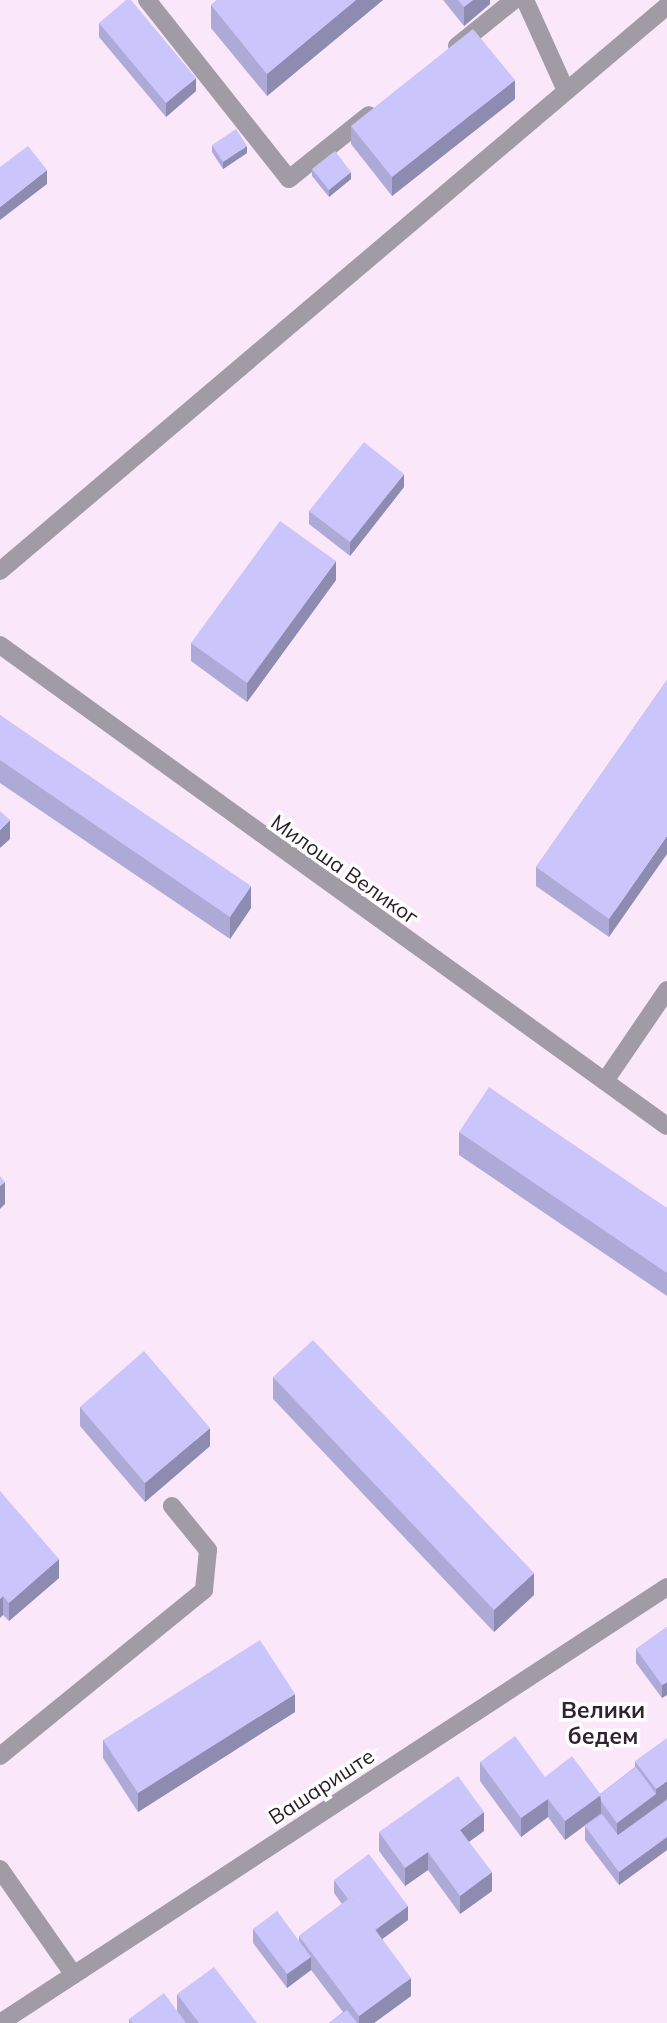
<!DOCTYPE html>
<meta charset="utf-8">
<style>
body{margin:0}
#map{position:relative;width:667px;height:2023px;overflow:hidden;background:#fbe7fa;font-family:Mulish,sans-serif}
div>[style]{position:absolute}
.service>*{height:18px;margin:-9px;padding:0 9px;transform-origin:9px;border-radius:9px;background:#a09ba4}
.minor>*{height:18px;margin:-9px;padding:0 9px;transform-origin:9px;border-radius:9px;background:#a09ba4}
.wall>*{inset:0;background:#aeaad8}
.shaded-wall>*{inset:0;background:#8d8bb0}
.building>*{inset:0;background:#cac6fb}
span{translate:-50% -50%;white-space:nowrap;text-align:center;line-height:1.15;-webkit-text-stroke:7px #fff;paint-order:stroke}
.street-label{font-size:21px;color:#251e25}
.neighbourhood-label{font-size:23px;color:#322332;font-weight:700}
</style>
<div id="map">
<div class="service">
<i style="left:147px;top:0;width:228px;rotate:51.6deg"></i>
<i style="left:289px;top:179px;width:102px;rotate:-38.7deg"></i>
<i style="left:525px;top:0;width:100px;rotate:65.7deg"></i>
<i style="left:457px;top:46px;width:73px;rotate:-38.9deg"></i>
<i style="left:605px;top:1081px;width:110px;rotate:-55.7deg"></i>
<i style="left:0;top:1756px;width:263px;rotate:-39.1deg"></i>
<i style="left:204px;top:1590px;width:40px;rotate:-84.3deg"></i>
<i style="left:208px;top:1550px;width:57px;rotate:-129.3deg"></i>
<i style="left:0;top:1869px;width:129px;rotate:55.1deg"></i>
</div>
<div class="minor">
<i style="left:0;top:571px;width:874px;rotate:-40.27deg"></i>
<i style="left:0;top:645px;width:822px;rotate:35.8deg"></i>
<i style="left:0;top:2023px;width:797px;rotate:-33.17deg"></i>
</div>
<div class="wall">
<i style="clip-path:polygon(217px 0,383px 0,267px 96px,211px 28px,211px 5px)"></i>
<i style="clip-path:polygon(443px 0,490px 0,490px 4px,464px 26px)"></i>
<i style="clip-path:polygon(99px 23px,196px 91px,166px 117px,99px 37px)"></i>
<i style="clip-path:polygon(515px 99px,392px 196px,351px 144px,351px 126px)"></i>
<i style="clip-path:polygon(212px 145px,247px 153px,223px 169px,212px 152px)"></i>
<i style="clip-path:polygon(312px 169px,351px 179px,329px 197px,312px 176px)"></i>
<i style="clip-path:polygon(404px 487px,350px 556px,309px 524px,309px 511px)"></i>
<i style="clip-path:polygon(336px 580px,247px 702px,191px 661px,191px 643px)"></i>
<i style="clip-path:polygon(667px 680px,609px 937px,536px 886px,536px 867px)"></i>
<i style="clip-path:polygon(0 715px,251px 908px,230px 939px,0 783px)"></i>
<i style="clip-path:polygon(459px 1132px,667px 1208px,667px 1296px,459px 1155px)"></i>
<i style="clip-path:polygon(273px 1377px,534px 1595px,494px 1632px,273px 1399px)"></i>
<i style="clip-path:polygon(80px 1407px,210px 1446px,145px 1502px,80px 1426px)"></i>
<i style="clip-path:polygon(0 1491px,59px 1578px,9px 1621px,3px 1615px)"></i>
<i style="clip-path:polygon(667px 1627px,662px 1698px,636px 1663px,636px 1649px)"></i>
<i style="clip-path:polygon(295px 1712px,138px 1812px,103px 1758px,103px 1740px)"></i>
<i style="clip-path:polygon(635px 1761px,667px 1800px,667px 1850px,619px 1885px,585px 1840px,585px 1826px,601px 1814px,565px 1840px,548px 1817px,521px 1837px,480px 1781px,480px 1762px,545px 1777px,600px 1794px,635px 1767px)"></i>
<i style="clip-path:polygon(484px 1831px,469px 1842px,492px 1891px,460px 1914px,428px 1870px,405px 1886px,379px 1851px,379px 1832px)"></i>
<i style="clip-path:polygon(334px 1880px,408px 1920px,382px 1939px,411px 1996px,374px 2023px,329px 2023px,343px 2012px,311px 1970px,287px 1988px,253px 1943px,253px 1929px,299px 1941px,299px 1936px,342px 1904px,334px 1893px)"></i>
<i style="clip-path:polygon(177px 1994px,257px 2023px,129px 2023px,129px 2019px,177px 2011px)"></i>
</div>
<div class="shaded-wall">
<i style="clip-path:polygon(356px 0,383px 0,267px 96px,267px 74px)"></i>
<i style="clip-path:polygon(473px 0,490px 0,490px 4px,464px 26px,464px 7px)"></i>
<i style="clip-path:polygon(196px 78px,196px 91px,166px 117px,166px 103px)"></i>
<i style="clip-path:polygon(515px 80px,515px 99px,392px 196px,392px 177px)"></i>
<i style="clip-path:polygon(247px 146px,247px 153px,223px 169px,223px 162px)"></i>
<i style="clip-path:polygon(47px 170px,47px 184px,0 220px,0 207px)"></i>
<i style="clip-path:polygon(351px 172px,351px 179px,329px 197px,329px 190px)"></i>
<i style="clip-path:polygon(404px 474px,404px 487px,350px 556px,350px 542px)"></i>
<i style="clip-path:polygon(336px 561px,336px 580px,247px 702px,247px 683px)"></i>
<i style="clip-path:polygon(10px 820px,10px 839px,0 848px,0 830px)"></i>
<i style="clip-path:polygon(667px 836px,667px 854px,609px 937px,609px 919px)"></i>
<i style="clip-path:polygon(251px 886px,251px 908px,230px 939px,230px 917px)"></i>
<i style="clip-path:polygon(5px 1182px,5px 1204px,0 1209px,0 1186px)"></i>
<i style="clip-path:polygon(210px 1428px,210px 1446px,145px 1502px,145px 1483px)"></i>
<i style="clip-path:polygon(59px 1559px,59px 1578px,9px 1621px,9px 1603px)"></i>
<i style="clip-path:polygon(534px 1573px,534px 1595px,494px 1632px,494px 1610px)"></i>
<i style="clip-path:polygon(3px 1596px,3px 1615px,0 1618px,0 1599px)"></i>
<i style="clip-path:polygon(667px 1682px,667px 1695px,662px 1698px,662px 1685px)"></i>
<i style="clip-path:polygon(295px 1694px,295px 1712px,138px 1812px,138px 1793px)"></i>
<i style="clip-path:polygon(667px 1781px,667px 1799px,617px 1836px,617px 1823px,656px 1794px,656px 1789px)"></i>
<i style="clip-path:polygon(601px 1795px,601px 1813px,565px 1840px,565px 1821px)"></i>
<i style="clip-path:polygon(548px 1799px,548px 1817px,521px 1837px,521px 1818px)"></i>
<i style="clip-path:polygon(484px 1812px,484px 1831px,460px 1848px,460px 1830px)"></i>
<i style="clip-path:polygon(667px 1837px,667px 1850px,619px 1885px,619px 1872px)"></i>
<i style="clip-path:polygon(428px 1852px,428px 1870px,405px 1886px,405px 1868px)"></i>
<i style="clip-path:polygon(492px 1872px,492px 1891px,460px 1914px,460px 1896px)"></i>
<i style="clip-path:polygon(408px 1906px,408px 1920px,373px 1946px,373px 1932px)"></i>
<i style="clip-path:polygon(311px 1957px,311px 1970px,287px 1988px,287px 1974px)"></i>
<i style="clip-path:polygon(411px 1978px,411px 1996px,374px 2023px,359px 2023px,359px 2016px)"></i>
</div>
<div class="building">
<i style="clip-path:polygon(126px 0,131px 0,196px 78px,166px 103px,99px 23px)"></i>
<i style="clip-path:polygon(217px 0,356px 0,267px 74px,211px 5px)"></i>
<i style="clip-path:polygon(458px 0,473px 0,464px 7px)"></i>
<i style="clip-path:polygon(473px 29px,515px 80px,392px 177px,351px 126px)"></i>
<i style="clip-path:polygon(236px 129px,247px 146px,223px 162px,212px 145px)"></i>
<i style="clip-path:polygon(28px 146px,47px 170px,0 207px,0 167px)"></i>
<i style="clip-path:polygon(335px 151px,351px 172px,329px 190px,312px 169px)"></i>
<i style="clip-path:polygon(364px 442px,404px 474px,350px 542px,309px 511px)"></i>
<i style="clip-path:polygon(280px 521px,336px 561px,247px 683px,191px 643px)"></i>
<i style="clip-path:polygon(667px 680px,667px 836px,609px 919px,536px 867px)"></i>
<i style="clip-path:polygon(0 715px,251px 886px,230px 917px,0 760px)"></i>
<i style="clip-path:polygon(0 811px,10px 820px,0 830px)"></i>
<i style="clip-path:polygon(489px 1087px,667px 1208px,667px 1273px,459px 1132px)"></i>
<i style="clip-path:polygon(0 1176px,5px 1182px,0 1186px)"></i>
<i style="clip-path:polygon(313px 1340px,534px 1573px,494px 1610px,273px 1377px)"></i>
<i style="clip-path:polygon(144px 1351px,210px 1428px,145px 1483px,80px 1407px)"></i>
<i style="clip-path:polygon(0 1491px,59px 1559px,9px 1603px,3px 1596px,0 1599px)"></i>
<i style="clip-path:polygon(667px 1627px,667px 1682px,662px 1685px,636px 1649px)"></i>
<i style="clip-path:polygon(260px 1640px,295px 1694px,138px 1793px,103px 1740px)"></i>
<i style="clip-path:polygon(515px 1736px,545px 1777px,572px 1756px,601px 1795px,565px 1821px,548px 1799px,521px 1818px,480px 1762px)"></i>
<i style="clip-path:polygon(667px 1738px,667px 1781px,656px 1789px,635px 1761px)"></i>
<i style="clip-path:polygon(636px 1767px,656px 1794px,617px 1823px,601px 1801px,600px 1794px)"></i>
<i style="clip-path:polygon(458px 1776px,484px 1812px,460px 1830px,492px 1872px,460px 1896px,428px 1852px,405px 1868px,379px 1832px)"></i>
<i style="clip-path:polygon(667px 1800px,667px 1837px,619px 1872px,585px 1826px,602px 1814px,618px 1835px)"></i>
<i style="clip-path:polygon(369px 1854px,408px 1906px,375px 1930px,351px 1897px,348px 1899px,334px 1880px)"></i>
<i style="clip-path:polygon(351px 1897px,411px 1978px,359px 2016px,299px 1936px)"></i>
<i style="clip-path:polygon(277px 1911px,311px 1957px,287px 1974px,253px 1929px)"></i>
<i style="clip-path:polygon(214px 1967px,257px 2023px,199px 2023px,177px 1994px)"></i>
<i style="clip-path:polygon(164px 1993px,186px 2023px,132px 2023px,129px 2019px)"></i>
<i style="clip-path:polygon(347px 2010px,357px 2023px,329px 2023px)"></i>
</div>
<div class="street-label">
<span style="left:345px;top:869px;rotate:35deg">Милоша Великог</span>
<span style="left:321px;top:1786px;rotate:-33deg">Вашариште</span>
</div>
<div class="neighbourhood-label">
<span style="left:603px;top:1723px">Велики<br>бедем</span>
</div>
</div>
